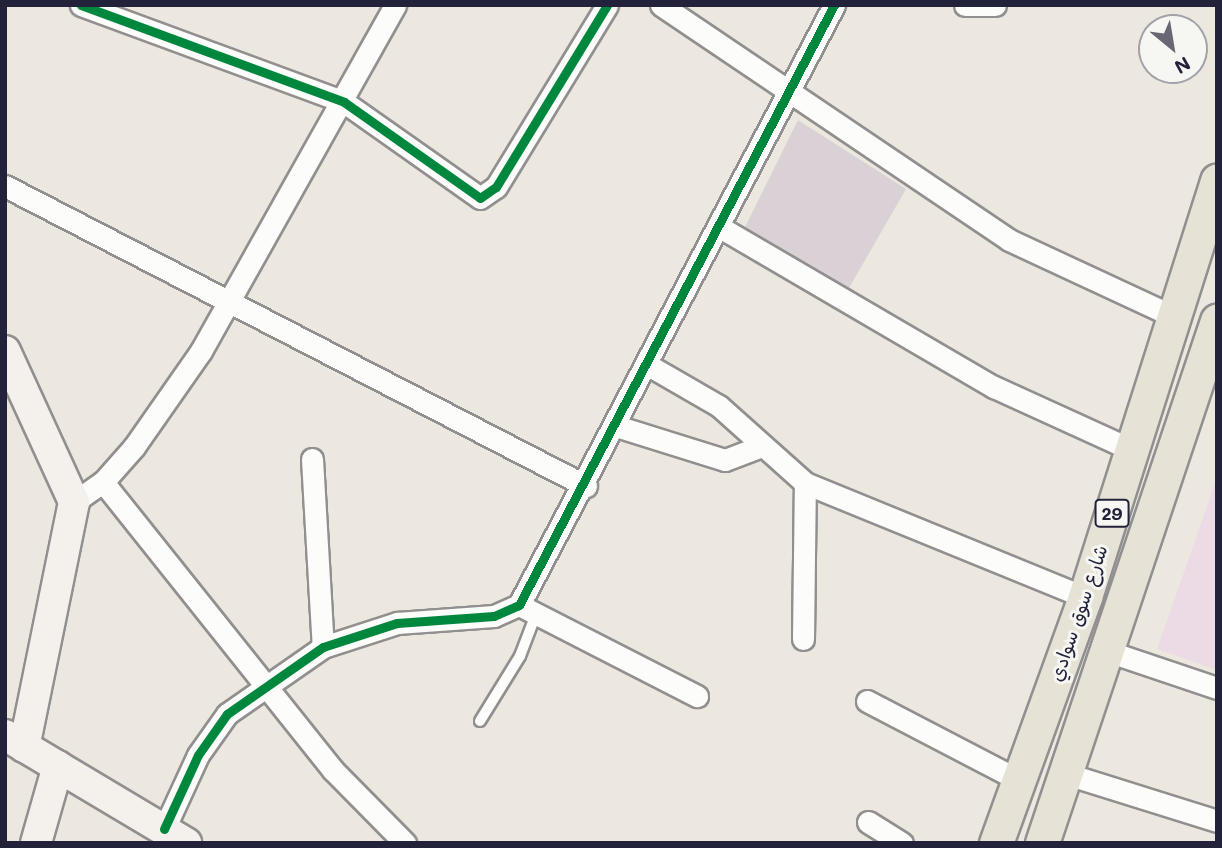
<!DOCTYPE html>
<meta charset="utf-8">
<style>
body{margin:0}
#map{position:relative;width:1222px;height:848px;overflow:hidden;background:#ece8df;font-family:Mali,"Playpen Sans Arabic",sans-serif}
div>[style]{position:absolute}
.built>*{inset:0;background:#ecdbe5}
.building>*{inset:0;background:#dad1d6}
.roads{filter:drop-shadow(2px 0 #918f8f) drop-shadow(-2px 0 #918f8f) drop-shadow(0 2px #918f8f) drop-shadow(0 -2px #918f8f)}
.lane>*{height:10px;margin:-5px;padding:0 5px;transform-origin:5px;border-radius:5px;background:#fcfcfa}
.street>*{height:21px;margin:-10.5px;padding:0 10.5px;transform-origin:10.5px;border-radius:10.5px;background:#fcfcfa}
.secondary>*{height:30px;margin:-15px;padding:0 15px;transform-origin:15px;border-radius:15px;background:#f4f1ec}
.primary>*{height:33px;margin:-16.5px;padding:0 16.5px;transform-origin:16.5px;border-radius:16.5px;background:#e7e2d6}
.cycleway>*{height:9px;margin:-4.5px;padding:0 4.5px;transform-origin:4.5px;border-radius:4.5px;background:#00873e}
span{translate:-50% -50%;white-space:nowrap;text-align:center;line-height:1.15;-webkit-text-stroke:6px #f6f6f2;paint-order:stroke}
.shield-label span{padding:2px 5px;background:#f6f6f2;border:2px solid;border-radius:5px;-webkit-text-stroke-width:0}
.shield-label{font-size:18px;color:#22223b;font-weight:700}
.street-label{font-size:19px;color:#22223b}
.frame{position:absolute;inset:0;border:7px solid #22223b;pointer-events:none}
.north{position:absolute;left:1138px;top:14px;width:70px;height:70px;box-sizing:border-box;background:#f6f6f2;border:2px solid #a1a1a9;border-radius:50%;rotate:150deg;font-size:19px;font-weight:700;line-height:28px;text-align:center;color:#22223b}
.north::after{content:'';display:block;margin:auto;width:24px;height:32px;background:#696774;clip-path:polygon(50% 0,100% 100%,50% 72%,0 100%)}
</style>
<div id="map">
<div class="built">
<i style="clip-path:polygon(1217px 478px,1217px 670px,1157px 649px)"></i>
</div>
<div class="building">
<i style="clip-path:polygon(798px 120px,906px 189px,849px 288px,745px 227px)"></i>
</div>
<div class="roads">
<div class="lane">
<i style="left:480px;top:721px;width:76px;rotate:-58.4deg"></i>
<i style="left:520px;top:656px;width:45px;rotate:-69.1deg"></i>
</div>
<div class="street">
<i style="left:81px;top:5px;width:280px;rotate:20.2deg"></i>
<i style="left:344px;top:102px;width:166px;rotate:35.2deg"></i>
<i style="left:480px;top:198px;width:19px;rotate:-35deg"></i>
<i style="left:496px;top:187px;width:213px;rotate:-58.6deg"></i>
<i style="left:661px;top:5px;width:420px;rotate:34deg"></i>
<i style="left:1009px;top:240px;width:183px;rotate:24.9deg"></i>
<i style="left:965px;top:5px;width:30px"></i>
<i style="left:5px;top:186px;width:654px;rotate:27.31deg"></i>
<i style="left:718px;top:226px;width:320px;rotate:30.3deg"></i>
<i style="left:994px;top:387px;width:152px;rotate:24.5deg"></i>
<i style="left:648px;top:365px;width:82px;rotate:30deg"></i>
<i style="left:719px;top:406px;width:115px;rotate:41.8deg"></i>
<i style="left:805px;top:483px;width:302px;rotate:22.2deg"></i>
<i style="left:616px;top:426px;width:114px;rotate:17.3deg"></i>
<i style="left:725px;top:460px;width:36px;rotate:-21deg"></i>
<i style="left:312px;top:459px;width:188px;rotate:86.7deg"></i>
<i style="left:103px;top:482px;width:369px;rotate:51.4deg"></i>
<i style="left:333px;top:770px;width:103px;rotate:45.4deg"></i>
<i style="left:74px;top:502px;width:35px;rotate:-35deg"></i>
<i style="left:103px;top:482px;width:47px;rotate:-48.5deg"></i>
<i style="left:134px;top:447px;width:117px;rotate:-55.1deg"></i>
<i style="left:201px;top:351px;width:397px;rotate:-60.7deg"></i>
<i style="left:519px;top:605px;width:200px;rotate:27.1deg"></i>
<i style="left:803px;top:639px;width:156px;rotate:-89.3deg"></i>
<i style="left:1107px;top:651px;width:116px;rotate:18.6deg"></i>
<i style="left:867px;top:701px;width:171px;rotate:27.5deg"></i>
<i style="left:1067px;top:774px;width:157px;rotate:17.4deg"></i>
<i style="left:868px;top:822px;width:40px;rotate:32deg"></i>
<i style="left:164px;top:829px;width:81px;rotate:-65.3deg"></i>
<i style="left:198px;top:755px;width:50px;rotate:-54.7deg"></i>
<i style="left:227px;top:714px;width:117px;rotate:-34.9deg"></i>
<i style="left:323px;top:647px;width:78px;rotate:-18deg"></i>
<i style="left:397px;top:623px;width:97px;rotate:-4.1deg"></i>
<i style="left:494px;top:616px;width:27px;rotate:-24deg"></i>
<i style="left:519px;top:605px;width:678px;rotate:-62.3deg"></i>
</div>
<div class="secondary">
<i style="left:5px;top:351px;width:166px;rotate:65.4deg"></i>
<i style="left:74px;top:502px;width:250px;rotate:101.5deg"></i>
<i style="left:5px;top:735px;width:211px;rotate:30.8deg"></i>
<i style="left:36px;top:843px;width:80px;rotate:-74.1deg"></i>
</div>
<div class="primary">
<i style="left:996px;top:843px;width:262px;rotate:-70.1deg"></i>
<i style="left:1085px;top:597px;width:437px;rotate:-72.4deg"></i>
<i style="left:1042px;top:843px;width:551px;rotate:-71.47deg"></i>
</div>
</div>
<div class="cycleway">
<i style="left:81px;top:5px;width:280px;rotate:20.2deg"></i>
<i style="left:344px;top:102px;width:166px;rotate:35.2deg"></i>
<i style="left:480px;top:198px;width:19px;rotate:-35deg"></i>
<i style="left:496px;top:187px;width:213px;rotate:-58.6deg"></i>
<i style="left:164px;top:829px;width:81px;rotate:-65.3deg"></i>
<i style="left:198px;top:755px;width:50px;rotate:-54.7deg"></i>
<i style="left:227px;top:714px;width:117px;rotate:-34.9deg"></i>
<i style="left:323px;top:647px;width:78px;rotate:-18deg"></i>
<i style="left:397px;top:623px;width:97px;rotate:-4.1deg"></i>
<i style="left:494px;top:616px;width:27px;rotate:-24deg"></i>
<i style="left:519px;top:605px;width:678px;rotate:-62.3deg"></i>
</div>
<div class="shield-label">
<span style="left:1112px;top:513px">29</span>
</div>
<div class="street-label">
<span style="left:1078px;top:613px;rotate:-71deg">شارع سوق سوادي</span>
</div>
<div class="frame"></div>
<div class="north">N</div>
</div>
